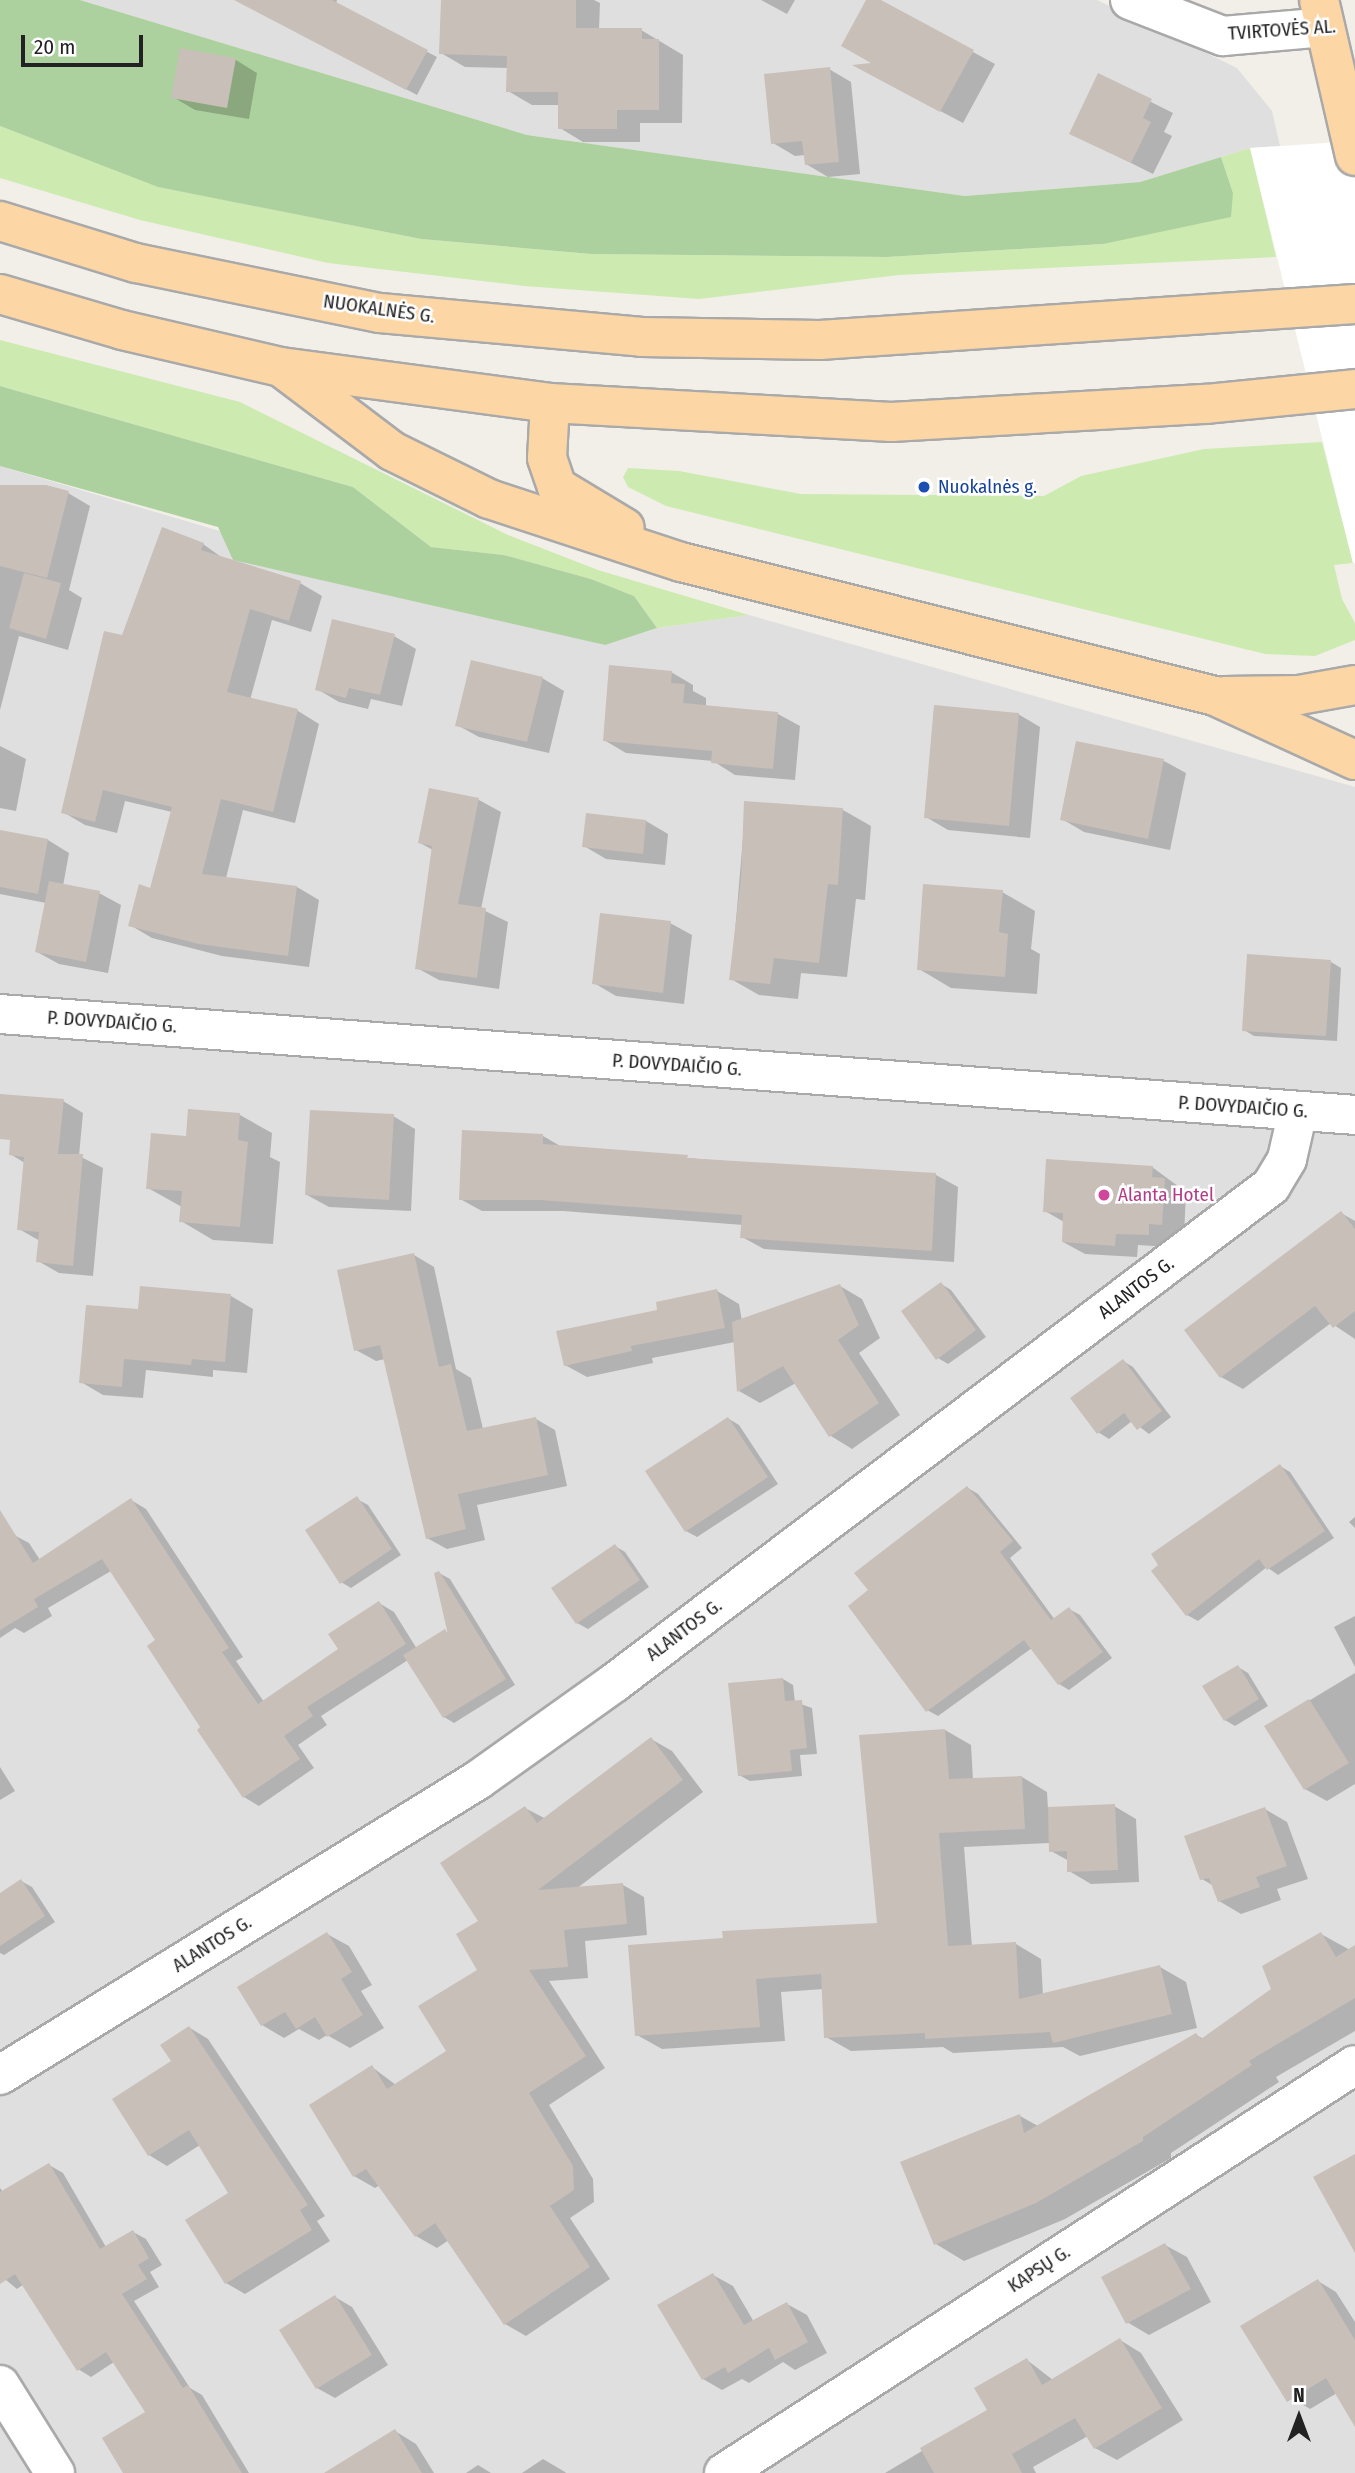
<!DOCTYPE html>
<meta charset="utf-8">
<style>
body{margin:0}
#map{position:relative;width:1355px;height:2473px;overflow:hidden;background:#f2efe9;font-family:"Fira Sans Condensed",sans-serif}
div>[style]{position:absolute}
.residential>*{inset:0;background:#e0dfdf}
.grass>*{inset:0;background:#cdebb0}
.forest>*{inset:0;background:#add19e}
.pier>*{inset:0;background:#fff}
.shadow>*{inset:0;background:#0003}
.building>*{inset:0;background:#c7bfb8}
.roads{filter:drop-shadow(2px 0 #a9a9a9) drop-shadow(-2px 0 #a9a9a9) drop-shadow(0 2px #a9a9a9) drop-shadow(0 -2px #a9a9a9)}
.minor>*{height:38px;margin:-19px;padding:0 19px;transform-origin:19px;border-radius:19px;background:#fff}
.major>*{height:38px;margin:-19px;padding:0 19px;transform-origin:19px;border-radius:19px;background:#fcd6a4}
.dots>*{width:19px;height:19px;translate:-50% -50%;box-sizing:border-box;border:4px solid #fff;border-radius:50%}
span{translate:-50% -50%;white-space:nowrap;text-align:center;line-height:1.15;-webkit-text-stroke:5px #fff;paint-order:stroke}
.street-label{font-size:19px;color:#222}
.transit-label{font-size:19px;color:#164399}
.left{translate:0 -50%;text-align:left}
.hotel-label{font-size:19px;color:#b23c85}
.north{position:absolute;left:1264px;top:2382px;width:70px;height:70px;-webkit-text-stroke:5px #fff;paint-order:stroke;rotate:0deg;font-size:19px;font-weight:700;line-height:28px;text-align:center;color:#222}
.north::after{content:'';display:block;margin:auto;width:24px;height:32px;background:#222;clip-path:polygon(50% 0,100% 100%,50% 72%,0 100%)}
.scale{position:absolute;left:21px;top:35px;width:122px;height:32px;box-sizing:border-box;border:4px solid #222;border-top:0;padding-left:9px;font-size:21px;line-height:24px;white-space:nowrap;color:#222;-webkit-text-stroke:5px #fff;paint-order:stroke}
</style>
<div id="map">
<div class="residential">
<i style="clip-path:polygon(80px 0,1097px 0,1237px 68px,1272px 111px,1280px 146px,1250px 148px,1140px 182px,965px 196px,527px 135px)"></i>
<i style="clip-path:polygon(0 466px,604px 645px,657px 628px,749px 615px,1355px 787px,1355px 2473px,0 2473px)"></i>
</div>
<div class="grass">
<i style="clip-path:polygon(0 126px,159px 187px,421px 239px,591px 254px,887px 257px,1103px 244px,1233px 193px,1221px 157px,1250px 148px,1276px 257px,899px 275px,699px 299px,524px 286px,328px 263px,140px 220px,0 178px)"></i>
<i style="clip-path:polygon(0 340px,240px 402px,508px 535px,598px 570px,749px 615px,657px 628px,634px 596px,591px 579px,504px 555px,431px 547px,353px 487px,0 386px)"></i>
<i style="clip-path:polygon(1322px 442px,1353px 563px,1334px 565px,1342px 599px,1355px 623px,1355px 640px,1315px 656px,1265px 654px,666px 506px,628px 487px,623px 477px,628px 468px,679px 471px,801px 494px,1044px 496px,1081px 476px,1204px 449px)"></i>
</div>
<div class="forest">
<i style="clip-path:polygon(0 0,80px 0,527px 135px,965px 196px,1140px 182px,1221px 157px,1233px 193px,1231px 217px,1103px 244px,887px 257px,591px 254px,421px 239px,158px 187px,0 126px)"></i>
<i style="clip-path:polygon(0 386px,353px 487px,431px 547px,504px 555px,591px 579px,634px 596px,657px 628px,605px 645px,233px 560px,218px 527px,0 466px)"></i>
</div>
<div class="pier">
<i style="clip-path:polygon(1355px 141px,1355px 563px,1353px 563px,1250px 148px)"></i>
</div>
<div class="shadow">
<i style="clip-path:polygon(283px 0,337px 0,336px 4px,437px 57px,417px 95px,290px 28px)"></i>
<i style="clip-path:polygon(443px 0,594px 0,600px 3px,599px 30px,641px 30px,683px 55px,682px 123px,640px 123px,640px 142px,583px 142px,560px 128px,560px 105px,532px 105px,508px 91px,508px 68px,465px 67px,441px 53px)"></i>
<i style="clip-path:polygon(761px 0,795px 0,787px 14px)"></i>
<i style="clip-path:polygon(868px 0,877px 0,995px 64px,963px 123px,876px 77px)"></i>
<i style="clip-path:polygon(236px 60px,257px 73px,249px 119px,195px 110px,173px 97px)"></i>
<i style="clip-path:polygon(829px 69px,851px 82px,860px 174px,828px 177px,806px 164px,805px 155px,795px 156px,773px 143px)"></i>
<i style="clip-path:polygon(1099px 76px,1173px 113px,1164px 132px,1172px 136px,1153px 174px,1071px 133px)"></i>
<i style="clip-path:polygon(0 487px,68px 493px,90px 506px,69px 590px,82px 598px,68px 650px,19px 636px,0 710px)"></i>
<i style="clip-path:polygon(203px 544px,224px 559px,300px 583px,322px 596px,311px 632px,272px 620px,250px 700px,298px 711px,319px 724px,295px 823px,243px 810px,226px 878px,297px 887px,319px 900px,309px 967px,222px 956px,152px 938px,130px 925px,151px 890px,172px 812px,125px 801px,117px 833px,85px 825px,63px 812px,123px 637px)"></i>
<i style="clip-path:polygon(394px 636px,416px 649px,402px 706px,371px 699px,368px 709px,339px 702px,317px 689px)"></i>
<i style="clip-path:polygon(671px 672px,693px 685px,693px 691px,706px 698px,706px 707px,778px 714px,800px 726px,795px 780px,735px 775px,713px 761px,626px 753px,604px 740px)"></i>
<i style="clip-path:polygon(542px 678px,564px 691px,549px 753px,479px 737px,457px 725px)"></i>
<i style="clip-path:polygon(1018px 714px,1040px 727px,1030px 838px,948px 830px,926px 817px)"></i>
<i style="clip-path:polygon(1077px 743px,1164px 761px,1186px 773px,1170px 850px,1084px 832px,1062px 819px)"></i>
<i style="clip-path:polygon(0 746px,26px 759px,16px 811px,0 808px)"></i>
<i style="clip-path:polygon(430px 790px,479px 800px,501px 812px,481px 909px,508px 922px,499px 989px,439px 980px,417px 968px,433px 850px,420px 843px)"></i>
<i style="clip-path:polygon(746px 802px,843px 810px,871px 826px,865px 900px,856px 899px,847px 977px,801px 973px,798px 999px,759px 995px,731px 979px)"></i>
<i style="clip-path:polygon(587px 815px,646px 821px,668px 834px,665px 865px,606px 859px,584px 846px)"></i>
<i style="clip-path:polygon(0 832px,48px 840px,69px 853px,63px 886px,99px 893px,121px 905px,108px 973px,59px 964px,37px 952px,46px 903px,0 894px)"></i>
<i style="clip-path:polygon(1002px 892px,1035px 911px,1031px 949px,1040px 954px,1037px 994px,951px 988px,919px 969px)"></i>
<i style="clip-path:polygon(670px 923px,692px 935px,684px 1004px,616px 996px,594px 983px)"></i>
<i style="clip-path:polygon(1331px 962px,1341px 968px,1337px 1041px,1254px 1036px,1244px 1030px)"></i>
<i style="clip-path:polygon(63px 1101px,83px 1113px,79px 1156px,103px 1168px,93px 1276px,59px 1273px,38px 1261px,40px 1241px,19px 1229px,25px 1163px,10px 1154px)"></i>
<i style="clip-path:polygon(190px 1111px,240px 1115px,272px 1133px,270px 1157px,280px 1162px,273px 1244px,213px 1240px,181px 1221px,182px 1207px,148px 1188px,187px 1138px)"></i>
<i style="clip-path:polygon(393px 1116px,415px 1129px,411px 1211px,329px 1207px,307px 1195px)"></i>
<i style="clip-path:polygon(543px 1136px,562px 1147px,881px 1175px,936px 1175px,958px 1187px,954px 1262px,764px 1249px,742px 1237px,743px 1225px,563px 1211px,482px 1211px,460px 1199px)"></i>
<i style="clip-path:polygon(1152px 1167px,1186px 1192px,1184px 1236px,1171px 1236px,1170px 1247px,1138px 1245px,1137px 1257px,1085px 1254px,1063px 1242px,1064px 1222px,1045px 1211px)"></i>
<i style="clip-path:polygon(1341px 1213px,1355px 1221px,1355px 1339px,1331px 1323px,1243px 1389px,1221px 1377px)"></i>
<i style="clip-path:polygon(414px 1255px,434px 1267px,456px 1369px,471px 1378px,483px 1429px,536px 1419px,555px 1430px,567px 1486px,477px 1505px,485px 1540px,447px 1549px,427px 1538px,385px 1359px,376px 1361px,356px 1350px)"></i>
<i style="clip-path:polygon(941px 1284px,951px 1290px,986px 1337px,948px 1364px,938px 1358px)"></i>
<i style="clip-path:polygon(840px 1286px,862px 1299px,880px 1338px,859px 1353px,900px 1415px,852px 1449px,831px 1436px,796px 1383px,760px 1403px,739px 1391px,735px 1342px,652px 1358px,653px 1363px,587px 1377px,565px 1365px,659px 1311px,717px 1291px,739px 1304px,742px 1321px)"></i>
<i style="clip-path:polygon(142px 1288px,231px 1296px,253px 1309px,247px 1373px,213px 1370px,213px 1377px,146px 1370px,143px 1398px,103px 1395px,81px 1382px,140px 1311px)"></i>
<i style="clip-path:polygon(1123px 1361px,1133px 1367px,1171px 1417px,1149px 1434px,1132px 1421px,1109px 1439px,1098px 1432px)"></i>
<i style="clip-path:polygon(729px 1419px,739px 1425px,778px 1484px,697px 1537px,686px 1531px)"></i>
<i style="clip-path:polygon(1280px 1466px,1290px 1472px,1334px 1538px,1278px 1575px,1267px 1567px,1198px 1621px,1187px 1615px,1153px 1571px)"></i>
<i style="clip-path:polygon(968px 1488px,978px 1494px,1022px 1548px,1010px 1558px,1055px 1620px,1069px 1609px,1080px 1615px,1112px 1658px,1069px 1690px,1059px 1684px,1032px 1648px,938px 1716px,927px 1710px,870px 1591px)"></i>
<i style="clip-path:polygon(357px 1499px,368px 1505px,401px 1555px,351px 1588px,341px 1582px)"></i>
<i style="clip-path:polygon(131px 1500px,146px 1509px,243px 1657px,236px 1661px,264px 1702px,340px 1650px,379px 1603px,394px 1612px,417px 1649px,445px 1631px,450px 1634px,439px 1573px,450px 1579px,515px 1685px,454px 1723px,444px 1717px,408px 1660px,321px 1716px,327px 1725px,298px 1745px,314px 1768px,259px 1806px,244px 1797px,157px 1640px,111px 1571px,48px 1608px,52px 1616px,24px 1633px,15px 1628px,0 1638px,0 1543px,14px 1535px,29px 1543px,40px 1560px)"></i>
<i style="clip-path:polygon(1355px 1517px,1355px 1528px,1349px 1522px)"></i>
<i style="clip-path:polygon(615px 1546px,625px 1552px,649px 1587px,588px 1629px,577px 1623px,554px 1589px)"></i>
<i style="clip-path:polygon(1355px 1616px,1355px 1667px,1334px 1627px)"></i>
<i style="clip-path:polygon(1238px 1667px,1248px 1673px,1268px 1706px,1235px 1726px,1225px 1720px)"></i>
<i style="clip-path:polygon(1355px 1673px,1355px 1784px,1327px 1801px,1305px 1789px,1267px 1726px)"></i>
<i style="clip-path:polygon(783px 1679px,793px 1685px,795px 1702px,812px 1708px,817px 1754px,800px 1755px,802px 1776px,750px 1781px,739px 1775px)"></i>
<i style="clip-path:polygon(945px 1730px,971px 1745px,973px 1780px,1022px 1777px,1047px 1792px,1048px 1809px,1114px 1806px,1136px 1819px,1139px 1882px,1091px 1884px,1069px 1871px,1069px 1861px,1051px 1851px,1050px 1843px,964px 1847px,972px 1947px,1016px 1944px,1041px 1959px,1043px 1995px,1160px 1967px,1186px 1982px,1197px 2028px,1080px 2056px,1063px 2047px,953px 2053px,943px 2047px,851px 2051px,826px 2037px,824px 1989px,781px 1992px,785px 2041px,662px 2049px,637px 2035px,630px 1947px,879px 1925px)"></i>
<i style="clip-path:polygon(651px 1739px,672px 1751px,703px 1792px,576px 1889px,623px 1885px,644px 1897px,647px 1935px,585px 1941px,588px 1978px,549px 1981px,605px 2068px,549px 2105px,593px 2179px,594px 2202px,570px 2218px,610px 2279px,526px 2336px,505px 2324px,449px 2240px,437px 2248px,416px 2236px,380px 2185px,375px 2188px,354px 2176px,372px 2067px,396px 2085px,448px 2052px,480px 1971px,481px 1921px,525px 1808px,546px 1819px)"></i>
<i style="clip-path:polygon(0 1767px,15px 1791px,0 1800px)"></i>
<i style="clip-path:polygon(1265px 1809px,1287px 1822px,1308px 1879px,1277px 1889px,1281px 1900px,1241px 1914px,1219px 1901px,1214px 1886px,1202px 1879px)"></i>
<i style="clip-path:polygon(21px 1881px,32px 1887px,55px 1922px,4px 1955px,0 1953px,0 1895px)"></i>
<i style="clip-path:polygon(327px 1934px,349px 1946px,372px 1985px,361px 1991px,384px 2028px,350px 2048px,327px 2035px,319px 2040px,299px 2029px,284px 2038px,262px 2025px)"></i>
<i style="clip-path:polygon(1321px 1934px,1350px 1950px,1355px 1947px,1355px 2031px,1276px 2077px,1279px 2082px,1171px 2153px,1171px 2158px,1065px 2219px,964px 2261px,936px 2244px,1020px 2116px,1038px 2126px,1196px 2035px,1204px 2039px,1274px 1990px)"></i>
<i style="clip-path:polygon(190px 2028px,208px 2039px,325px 2216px,317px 2221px,330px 2241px,245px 2294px,226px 2283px,230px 2194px,200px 2145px,167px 2166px,149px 2155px,174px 2062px)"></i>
<i style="clip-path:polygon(49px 2165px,63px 2173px,106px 2247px,133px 2232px,146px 2239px,162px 2265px,150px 2272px,159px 2287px,134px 2301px,190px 2388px,202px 2395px,249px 2473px,125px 2473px,147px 2412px,114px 2362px,91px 2377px,78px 2369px,24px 2284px,17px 2289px,0 2275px,0 2188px,3px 2192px)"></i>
<i style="clip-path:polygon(1165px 2245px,1187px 2257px,1211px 2302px,1149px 2335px,1127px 2322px)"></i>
<i style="clip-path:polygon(713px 2275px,733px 2286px,754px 2322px,787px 2304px,807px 2315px,827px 2353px,795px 2370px,783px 2362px,749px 2383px,742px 2379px,722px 2390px,703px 2379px)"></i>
<i style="clip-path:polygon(1318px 2281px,1336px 2292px,1355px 2322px,1355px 2424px,1337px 2393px,1310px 2409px,1292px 2398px)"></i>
<i style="clip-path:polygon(335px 2297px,352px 2307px,388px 2365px,335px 2398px,317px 2388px)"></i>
<i style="clip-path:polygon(1120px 2340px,1141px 2353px,1183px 2420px,1117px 2460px,1095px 2448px,1088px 2436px,1033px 2467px,1036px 2473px,885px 2473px,989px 2411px,1027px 2360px,1053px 2380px)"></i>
<i style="clip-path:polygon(395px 2431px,416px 2444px,434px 2473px,327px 2473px)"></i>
<i style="clip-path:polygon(543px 2459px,565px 2472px,566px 2473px,522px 2473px)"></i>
<i style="clip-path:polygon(478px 2465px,491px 2473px,466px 2473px)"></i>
</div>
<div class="building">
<i style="clip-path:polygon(234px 0,332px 0,428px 50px,406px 90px)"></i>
<i style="clip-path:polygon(441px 0,576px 0,576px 28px,642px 28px,642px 39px,659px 39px,659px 110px,617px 110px,617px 129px,558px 129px,558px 92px,506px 92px,507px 56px,439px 54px)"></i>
<i style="clip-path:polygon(866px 0,881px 0,974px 50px,940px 112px,852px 65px,871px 63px,841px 46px)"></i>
<i style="clip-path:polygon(180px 48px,236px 58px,227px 108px,171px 98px)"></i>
<i style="clip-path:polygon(830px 67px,839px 162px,805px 165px,802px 141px,771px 144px,764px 74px)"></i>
<i style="clip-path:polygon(1098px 73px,1152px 99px,1143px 118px,1151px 122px,1131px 163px,1069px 134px)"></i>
<i style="clip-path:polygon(0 485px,46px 485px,69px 491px,47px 578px,0 566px)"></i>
<i style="clip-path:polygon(162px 527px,204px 543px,201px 550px,301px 581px,289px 621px,250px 609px,227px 692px,298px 709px,273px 812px,221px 799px,202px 874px,297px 886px,288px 956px,199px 944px,128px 926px,139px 884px,150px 888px,172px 807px,103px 790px,95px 822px,61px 813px,104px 631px,122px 635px)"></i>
<i style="clip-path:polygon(24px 573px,61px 583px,46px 639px,9px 628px)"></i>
<i style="clip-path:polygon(332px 619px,395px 634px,380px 695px,349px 688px,346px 698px,315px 690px)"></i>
<i style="clip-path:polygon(471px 660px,543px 677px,527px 742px,455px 726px)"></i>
<i style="clip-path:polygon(609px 665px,672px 671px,671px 683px,685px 684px,683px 703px,778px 712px,773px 769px,711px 763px,712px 751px,603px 741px)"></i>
<i style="clip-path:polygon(934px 705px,1019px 713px,1009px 826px,924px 818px)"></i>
<i style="clip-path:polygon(1076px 741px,1164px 759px,1148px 839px,1060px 820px)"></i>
<i style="clip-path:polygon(429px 788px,479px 798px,458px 904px,486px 908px,477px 978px,415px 969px,432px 846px,418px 843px)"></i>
<i style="clip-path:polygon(744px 801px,843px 808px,838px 885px,828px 884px,819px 963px,774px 958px,770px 984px,729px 980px,741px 878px)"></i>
<i style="clip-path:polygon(586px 813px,646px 820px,643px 854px,582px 847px)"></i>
<i style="clip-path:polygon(0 830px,48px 839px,38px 894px,0 887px)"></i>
<i style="clip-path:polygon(49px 881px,100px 891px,86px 962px,35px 952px)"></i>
<i style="clip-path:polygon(923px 884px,1003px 890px,999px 932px,1008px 934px,1005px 977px,917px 970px)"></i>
<i style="clip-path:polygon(600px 913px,671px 921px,663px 993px,592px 984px)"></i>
<i style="clip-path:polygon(1247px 954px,1331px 960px,1326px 1036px,1242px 1031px)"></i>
<i style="clip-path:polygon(0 1094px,64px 1099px,58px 1154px,83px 1154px,73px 1266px,36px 1262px,39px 1232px,17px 1230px,24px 1157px,9px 1155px,10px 1140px,0 1139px)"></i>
<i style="clip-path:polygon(188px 1109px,240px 1113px,238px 1140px,248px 1142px,240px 1227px,179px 1222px,182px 1191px,146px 1189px,151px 1133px,186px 1136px)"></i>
<i style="clip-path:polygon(310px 1110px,394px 1114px,389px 1200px,305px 1195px)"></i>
<i style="clip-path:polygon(462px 1130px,543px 1134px,543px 1144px,688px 1155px,687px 1158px,936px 1173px,932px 1251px,740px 1238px,742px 1215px,540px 1200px,459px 1200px)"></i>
<i style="clip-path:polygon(1046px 1159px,1153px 1166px,1152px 1177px,1165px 1178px,1162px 1225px,1149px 1224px,1149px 1235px,1116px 1234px,1115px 1246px,1062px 1242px,1063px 1213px,1043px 1212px)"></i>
<i style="clip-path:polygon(1341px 1211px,1355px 1229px,1355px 1311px,1333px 1328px,1315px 1306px,1220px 1378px,1184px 1330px)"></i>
<i style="clip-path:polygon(414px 1253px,439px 1367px,451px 1364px,467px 1431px,536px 1417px,548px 1475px,458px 1494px,466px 1529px,426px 1539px,380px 1345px,354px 1351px,337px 1270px)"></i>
<i style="clip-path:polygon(941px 1282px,976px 1330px,936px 1360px,901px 1311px)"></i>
<i style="clip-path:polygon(840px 1284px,859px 1325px,838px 1340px,879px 1403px,829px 1437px,783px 1366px,737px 1392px,732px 1322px)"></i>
<i style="clip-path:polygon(140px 1286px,231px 1294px,225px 1362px,192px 1359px,191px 1365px,124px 1359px,122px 1387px,79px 1383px,86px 1305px,138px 1309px)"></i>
<i style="clip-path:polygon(717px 1289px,725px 1328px,631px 1346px,632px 1351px,564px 1366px,556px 1331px,657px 1310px,656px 1302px)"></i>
<i style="clip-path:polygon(1123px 1359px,1162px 1411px,1137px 1430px,1124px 1413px,1097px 1434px,1070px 1398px)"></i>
<i style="clip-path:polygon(728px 1417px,768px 1477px,685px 1532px,645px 1471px)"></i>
<i style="clip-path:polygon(1280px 1464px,1325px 1531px,1267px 1570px,1259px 1559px,1186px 1616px,1151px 1571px,1158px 1565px,1151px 1554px)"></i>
<i style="clip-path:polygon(967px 1486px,1013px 1541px,1000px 1552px,1051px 1620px,1069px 1607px,1103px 1652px,1058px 1685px,1024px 1640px,926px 1712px,848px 1606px,868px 1590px,854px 1573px)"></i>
<i style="clip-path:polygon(357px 1496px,392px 1549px,340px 1584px,305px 1530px)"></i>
<i style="clip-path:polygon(131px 1498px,229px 1648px,222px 1652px,258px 1704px,338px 1649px,328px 1634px,379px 1601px,406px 1644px,307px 1707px,313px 1716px,284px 1736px,300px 1759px,243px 1798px,197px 1730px,200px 1727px,147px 1646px,155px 1640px,102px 1559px,34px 1599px,38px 1607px,0 1630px,0 1510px,33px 1563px)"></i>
<i style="clip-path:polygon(615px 1544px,640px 1580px,576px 1624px,551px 1588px)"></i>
<i style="clip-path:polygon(439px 1571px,506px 1679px,443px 1718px,403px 1655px,445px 1629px,448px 1635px,434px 1573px)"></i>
<i style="clip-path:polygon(1238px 1665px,1259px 1699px,1224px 1721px,1202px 1686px)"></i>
<i style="clip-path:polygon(783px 1678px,785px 1701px,802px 1700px,807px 1748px,790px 1750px,792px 1771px,738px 1776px,728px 1683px)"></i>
<i style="clip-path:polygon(1309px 1699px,1349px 1763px,1304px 1790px,1264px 1726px)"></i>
<i style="clip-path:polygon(945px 1729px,949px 1779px,1022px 1776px,1025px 1829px,939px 1833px,948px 1946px,1016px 1942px,1019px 1999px,1160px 1965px,1172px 2014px,1053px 2043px,1050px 2032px,925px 2039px,925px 2033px,824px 2038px,821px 1974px,756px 1979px,760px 2027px,635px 2036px,628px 1945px,723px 1938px,722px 1931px,877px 1923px,859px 1735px)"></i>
<i style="clip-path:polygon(651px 1737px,683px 1780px,538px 1890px,623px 1883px,627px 1924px,564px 1930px,568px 1967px,529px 1970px,586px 2056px,529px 2093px,573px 2166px,574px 2190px,550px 2206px,590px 2267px,504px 2325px,435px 2223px,415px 2237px,366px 2169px,353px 2177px,309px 2105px,372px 2065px,387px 2089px,446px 2051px,418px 2006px,477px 1970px,456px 1934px,478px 1921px,440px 1863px,525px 1806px,537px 1823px)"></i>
<i style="clip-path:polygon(1115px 1804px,1118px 1870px,1067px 1872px,1067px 1851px,1049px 1852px,1048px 1807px)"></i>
<i style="clip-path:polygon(1265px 1807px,1287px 1866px,1256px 1877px,1260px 1887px,1218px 1902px,1209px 1878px,1200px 1880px,1184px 1836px)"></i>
<i style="clip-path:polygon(21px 1879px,45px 1916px,0 1946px,0 1893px)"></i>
<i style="clip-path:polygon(327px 1932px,352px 1972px,341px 1979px,363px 2015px,327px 2037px,315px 2017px,296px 2029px,285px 2012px,261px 2026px,237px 1987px)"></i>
<i style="clip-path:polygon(1321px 1932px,1336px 1957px,1355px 1945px,1355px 1998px,1249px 2061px,1252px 2065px,1143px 2137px,1143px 2141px,1036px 2203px,934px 2245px,900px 2162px,1020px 2114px,1024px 2133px,1196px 2033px,1201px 2039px,1271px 1989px,1262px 1966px)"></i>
<i style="clip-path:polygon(189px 2026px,308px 2205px,300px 2210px,312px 2230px,225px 2284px,185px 2220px,228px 2193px,189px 2130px,148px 2156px,112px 2099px,171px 2061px,160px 2045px)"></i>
<i style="clip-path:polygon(1355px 2154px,1355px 2253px,1313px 2177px)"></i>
<i style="clip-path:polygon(49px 2163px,100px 2249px,133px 2230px,149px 2258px,138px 2265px,147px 2279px,122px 2294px,183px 2388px,188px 2385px,242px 2473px,123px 2473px,102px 2438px,145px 2412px,106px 2352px,77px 2371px,15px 2274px,0 2284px,0 2192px)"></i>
<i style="clip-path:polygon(1165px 2243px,1191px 2289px,1126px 2324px,1101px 2277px)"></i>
<i style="clip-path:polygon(713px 2273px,744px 2325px,787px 2302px,808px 2342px,775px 2360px,769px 2348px,728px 2373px,725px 2367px,702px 2380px,657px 2305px)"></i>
<i style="clip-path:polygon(1318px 2279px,1355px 2340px,1355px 2427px,1326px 2378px,1287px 2402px,1240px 2326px)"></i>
<i style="clip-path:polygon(335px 2295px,372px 2355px,316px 2389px,279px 2330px)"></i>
<i style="clip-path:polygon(1120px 2338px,1162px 2408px,1094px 2449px,1075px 2418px,1012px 2454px,1022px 2473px,934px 2473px,920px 2448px,987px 2410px,974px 2388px,1027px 2358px,1042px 2385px)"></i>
<i style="clip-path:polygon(395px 2429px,422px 2473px,324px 2473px)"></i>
</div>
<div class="roads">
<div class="minor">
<i style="left:1130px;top:0;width:100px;rotate:21.2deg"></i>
<i style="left:1223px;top:36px;width:102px;rotate:-5deg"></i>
<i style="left:0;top:1014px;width:1359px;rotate:4.26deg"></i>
<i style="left:0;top:2075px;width:562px;rotate:-31.68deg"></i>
<i style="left:478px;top:1780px;width:167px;rotate:-35.5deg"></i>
<i style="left:614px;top:1683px;width:824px;rotate:-37.11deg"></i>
<i style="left:1271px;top:1186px;width:31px;rotate:-59deg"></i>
<i style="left:1287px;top:1159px;width:49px;rotate:-77.1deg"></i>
<i style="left:0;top:2385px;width:104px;rotate:58deg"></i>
<i style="left:724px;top:2473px;width:751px;rotate:-32.89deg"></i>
</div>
<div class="major">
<i style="left:1319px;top:0;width:160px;rotate:77deg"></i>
<i style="left:0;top:221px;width:142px;rotate:17.2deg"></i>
<i style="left:136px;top:263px;width:249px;rotate:11.6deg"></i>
<i style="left:380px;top:313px;width:263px;rotate:5.2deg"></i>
<i style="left:642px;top:337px;width:178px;rotate:1deg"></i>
<i style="left:820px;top:340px;width:536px;rotate:-3.85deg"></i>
<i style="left:0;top:294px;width:127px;rotate:16.4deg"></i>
<i style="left:122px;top:330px;width:163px;rotate:13.1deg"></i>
<i style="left:281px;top:367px;width:271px;rotate:7.6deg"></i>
<i style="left:550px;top:403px;width:342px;rotate:3.2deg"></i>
<i style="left:891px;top:422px;width:316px;rotate:-3.3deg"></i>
<i style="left:1206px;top:404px;width:150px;rotate:-5.7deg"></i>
<i style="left:285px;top:370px;width:134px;rotate:37.1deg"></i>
<i style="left:392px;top:451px;width:108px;rotate:26.3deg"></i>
<i style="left:489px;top:499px;width:202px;rotate:18.2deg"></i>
<i style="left:681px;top:562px;width:551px;rotate:14.09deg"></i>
<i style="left:1215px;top:696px;width:154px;rotate:24.6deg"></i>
<i style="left:550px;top:403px;width:55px;rotate:93.1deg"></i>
<i style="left:547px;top:458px;width:31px;rotate:71deg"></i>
<i style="left:557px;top:487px;width:79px;rotate:31.1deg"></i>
<i style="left:1224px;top:696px;width:75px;rotate:-0.8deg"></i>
<i style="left:1299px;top:695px;width:57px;rotate:-10.1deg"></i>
</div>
</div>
<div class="dots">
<i style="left:924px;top:487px;background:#1a4fb4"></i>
<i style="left:1104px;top:1195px;background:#d1479c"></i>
</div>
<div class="street-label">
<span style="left:1282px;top:30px;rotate:-4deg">TVIRTOVĖS AL.</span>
<span style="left:379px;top:309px;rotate:8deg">NUOKALNĖS G.</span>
<span style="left:112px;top:1022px;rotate:4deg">P. DOVYDAIČIO G.</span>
<span style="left:677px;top:1065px;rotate:4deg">P. DOVYDAIČIO G.</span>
<span style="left:1243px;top:1107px;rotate:4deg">P. DOVYDAIČIO G.</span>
<span style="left:1136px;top:1288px;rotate:-37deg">ALANTOS G.</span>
<span style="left:684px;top:1630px;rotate:-37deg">ALANTOS G.</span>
<span style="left:212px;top:1944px;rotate:-32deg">ALANTOS G.</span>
<span style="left:1039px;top:2269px;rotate:-33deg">KAPSŲ G.</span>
</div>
<div class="transit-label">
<span class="left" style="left:938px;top:487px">Nuokalnės g.</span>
</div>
<div class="hotel-label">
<span class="left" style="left:1118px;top:1195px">Alanta Hotel</span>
</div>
<div class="north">N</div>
<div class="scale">20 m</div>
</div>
